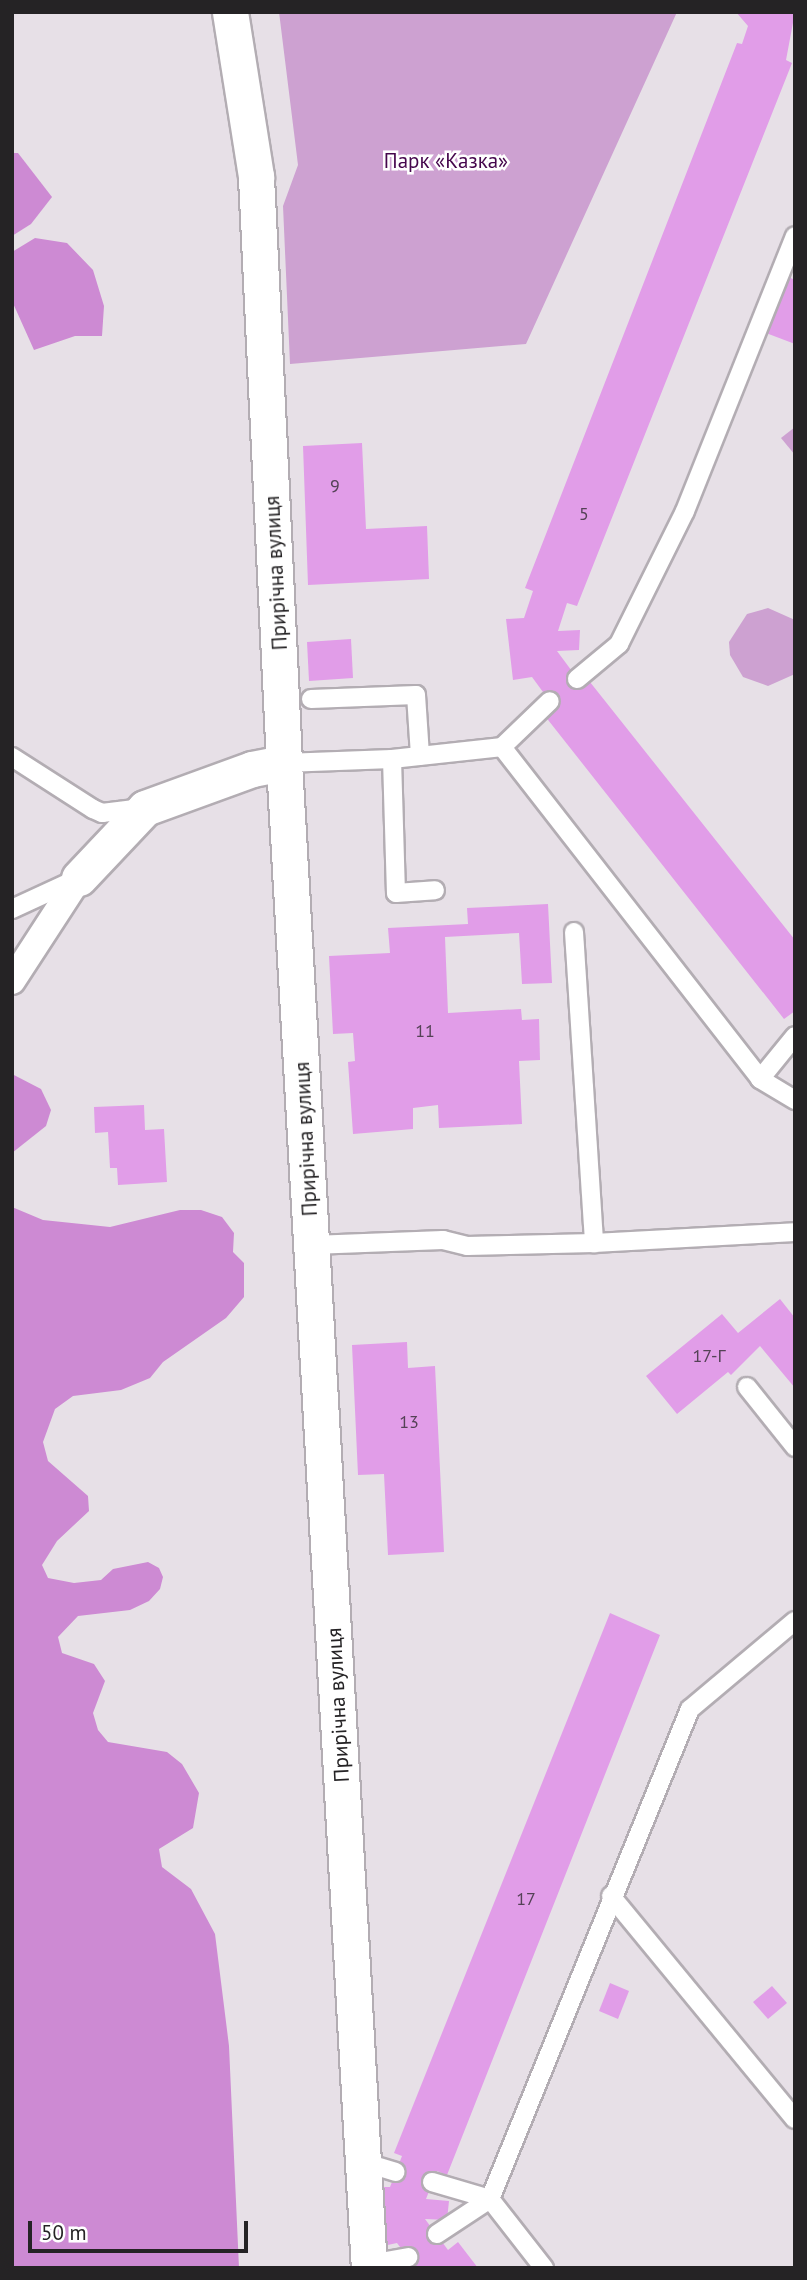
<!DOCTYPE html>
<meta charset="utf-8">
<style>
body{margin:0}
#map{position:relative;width:807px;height:2280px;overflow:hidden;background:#e7e0e7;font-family:"PT Sans",sans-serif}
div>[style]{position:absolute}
.green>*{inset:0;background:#cda1d1}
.forest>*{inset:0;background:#cd8ad3}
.building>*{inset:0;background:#e19de8}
.roads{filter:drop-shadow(2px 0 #b3adb3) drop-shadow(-2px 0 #b3adb3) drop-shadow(0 2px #b3adb3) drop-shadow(0 -2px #b3adb3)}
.service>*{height:18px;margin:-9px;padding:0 9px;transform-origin:9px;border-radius:9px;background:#fff}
.pedestrian>*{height:26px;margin:-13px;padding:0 13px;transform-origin:13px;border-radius:13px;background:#fff}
.minor>*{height:35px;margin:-17.5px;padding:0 17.5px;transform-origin:17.5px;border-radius:17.5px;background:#fff}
span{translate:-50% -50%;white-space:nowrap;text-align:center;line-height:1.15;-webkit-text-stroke:5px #fff;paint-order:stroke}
.number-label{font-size:18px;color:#544256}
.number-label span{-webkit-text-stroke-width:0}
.park-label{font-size:21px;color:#45064c}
.street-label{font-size:21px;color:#252325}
.frame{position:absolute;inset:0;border:14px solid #252325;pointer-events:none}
.scale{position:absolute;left:28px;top:2221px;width:220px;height:32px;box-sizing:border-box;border:4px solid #252325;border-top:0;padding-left:9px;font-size:21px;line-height:24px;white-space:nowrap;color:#252325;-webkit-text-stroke:5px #fff;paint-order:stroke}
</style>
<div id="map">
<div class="green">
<i style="clip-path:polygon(279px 12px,677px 12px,526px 344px,290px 364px,283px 206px,298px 165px)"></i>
<i style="clip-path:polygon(795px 427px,795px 455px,781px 438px)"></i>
<i style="clip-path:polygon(768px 608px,795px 620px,795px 674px,768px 686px,743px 677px,730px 655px,729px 642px,747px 614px)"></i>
</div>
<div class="forest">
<i style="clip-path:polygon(12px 153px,18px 153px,52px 197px,31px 224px,12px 236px)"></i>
<i style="clip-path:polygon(35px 238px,67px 243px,93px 270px,104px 306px,102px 336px,75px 336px,34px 350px,12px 301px,12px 252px)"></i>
<i style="clip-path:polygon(12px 1074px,41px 1089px,51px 1110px,46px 1126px,12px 1153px)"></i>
<i style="clip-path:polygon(12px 1207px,43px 1220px,110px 1227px,180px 1210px,201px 1210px,222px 1217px,234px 1233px,233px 1252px,244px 1263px,244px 1297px,226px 1318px,163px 1362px,150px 1378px,121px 1390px,73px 1396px,55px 1409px,43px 1442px,48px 1461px,88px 1496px,89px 1511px,57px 1541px,42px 1565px,48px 1578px,74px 1583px,101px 1580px,113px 1569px,148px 1562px,159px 1568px,163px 1577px,160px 1589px,149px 1601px,130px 1610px,78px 1616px,58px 1637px,62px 1653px,94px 1664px,105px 1681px,93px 1713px,98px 1730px,108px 1742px,167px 1752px,182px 1764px,199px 1793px,193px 1828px,159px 1849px,162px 1867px,191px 1889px,215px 1934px,229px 2046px,239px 2268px,12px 2268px)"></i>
</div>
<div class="building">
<i style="clip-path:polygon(736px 12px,795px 12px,786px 60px,792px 63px,577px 606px,567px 603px,558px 631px,580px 630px,579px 650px,557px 651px,580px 682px,586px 677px,795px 940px,795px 1011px,784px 1019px,541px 711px,551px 703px,532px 677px,513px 680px,506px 619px,524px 618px,533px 591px,525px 588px,737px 43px,742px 44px,748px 26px)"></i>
<i style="clip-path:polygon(784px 275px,795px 280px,795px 344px,761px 331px)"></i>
<i style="clip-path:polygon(362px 443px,366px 529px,427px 526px,429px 579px,308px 585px,303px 446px)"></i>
<i style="clip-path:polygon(351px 639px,353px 678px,309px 681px,307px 642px)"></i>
<i style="clip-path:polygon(548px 904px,552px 983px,522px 984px,519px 933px,445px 937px,448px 1013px,521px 1009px,522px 1020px,539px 1019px,540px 1060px,519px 1061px,522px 1124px,439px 1128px,438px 1105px,413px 1108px,413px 1129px,353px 1134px,348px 1062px,355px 1061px,353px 1033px,333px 1034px,329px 956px,390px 953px,388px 928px,468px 924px,467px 908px)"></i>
<i style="clip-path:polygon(144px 1105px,145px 1130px,164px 1129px,167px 1182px,118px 1185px,117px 1168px,110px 1168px,108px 1132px,95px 1133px,94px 1107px)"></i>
<i style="clip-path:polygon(780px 1299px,795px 1318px,795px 1388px,760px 1346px,731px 1375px,728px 1372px,677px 1414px,646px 1376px,722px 1314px,738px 1333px)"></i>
<i style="clip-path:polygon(407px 1342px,408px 1368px,435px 1366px,444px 1552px,388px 1555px,384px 1474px,358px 1475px,352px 1345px)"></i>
<i style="clip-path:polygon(610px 1613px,660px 1635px,447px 2175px,437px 2171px,426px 2199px,449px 2201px,447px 2220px,425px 2219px,448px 2250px,458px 2242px,478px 2268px,416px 2268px,397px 2243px,383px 2246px,376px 2187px,390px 2187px,402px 2156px,394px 2153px)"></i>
<i style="clip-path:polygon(610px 1983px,629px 1991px,618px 2019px,599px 2011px)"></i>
<i style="clip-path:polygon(772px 1986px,787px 2003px,768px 2019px,753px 2002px)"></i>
</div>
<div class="roads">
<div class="service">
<i style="left:577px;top:679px;width:55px;rotate:-39.8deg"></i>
<i style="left:619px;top:644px;width:148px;rotate:-63.6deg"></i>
<i style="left:685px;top:511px;width:296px;rotate:-68.2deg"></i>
<i style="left:311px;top:699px;width:105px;rotate:-2.2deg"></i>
<i style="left:416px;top:695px;width:61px;rotate:86.2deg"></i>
<i style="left:502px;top:747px;width:420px;rotate:52.1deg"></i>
<i style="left:760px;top:1079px;width:41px;rotate:31deg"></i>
<i style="left:502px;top:747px;width:66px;rotate:-43.8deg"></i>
<i style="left:12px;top:757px;width:96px;rotate:32.7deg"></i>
<i style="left:93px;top:809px;width:10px;rotate:24deg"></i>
<i style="left:102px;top:813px;width:39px;rotate:-7deg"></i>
<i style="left:392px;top:759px;width:134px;rotate:88.3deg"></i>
<i style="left:396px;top:893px;width:39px;rotate:-4deg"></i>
<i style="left:284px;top:763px;width:108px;rotate:-2.1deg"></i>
<i style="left:392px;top:759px;width:111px;rotate:-6.2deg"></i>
<i style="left:12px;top:909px;width:74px;rotate:-24.8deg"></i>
<i style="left:574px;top:932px;width:312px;rotate:86.3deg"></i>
<i style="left:760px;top:1079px;width:55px;rotate:-50.9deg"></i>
<i style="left:312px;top:1245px;width:131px;rotate:-2.2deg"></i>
<i style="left:443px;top:1240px;width:25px;rotate:14deg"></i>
<i style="left:467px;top:1246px;width:127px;rotate:-1.4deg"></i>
<i style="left:594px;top:1243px;width:201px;rotate:-3.1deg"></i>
<i style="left:747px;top:1387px;width:77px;rotate:51.3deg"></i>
<i style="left:611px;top:1896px;width:289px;rotate:50.5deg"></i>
<i style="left:363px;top:2162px;width:34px;rotate:17deg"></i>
<i style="left:432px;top:2182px;width:60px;rotate:16.3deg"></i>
<i style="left:490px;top:2199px;width:88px;rotate:52deg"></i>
<i style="left:437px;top:2234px;width:64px;rotate:-33.4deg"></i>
<i style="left:490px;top:2199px;width:529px;rotate:-67.8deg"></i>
<i style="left:690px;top:1709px;width:137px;rotate:-40deg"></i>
<i style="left:369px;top:2264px;width:40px;rotate:-10deg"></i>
</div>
<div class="pedestrian">
<i style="left:12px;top:981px;width:123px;rotate:-57deg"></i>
</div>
<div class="minor">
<i style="left:230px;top:12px;width:167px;rotate:81deg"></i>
<i style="left:256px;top:177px;width:587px;rotate:87.26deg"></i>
<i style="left:284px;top:763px;width:1507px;rotate:86.77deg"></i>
<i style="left:79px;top:878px;width:96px;rotate:-46.7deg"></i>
<i style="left:145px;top:808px;width:114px;rotate:-20deg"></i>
<i style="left:252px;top:769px;width:33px;rotate:-11deg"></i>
</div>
</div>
<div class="number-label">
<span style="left:335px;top:486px">9</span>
<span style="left:584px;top:514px">5</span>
<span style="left:425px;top:1031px">11</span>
<span style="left:709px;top:1356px">17-Г</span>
<span style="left:409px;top:1422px">13</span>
<span style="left:526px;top:1899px">17</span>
</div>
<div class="park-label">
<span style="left:446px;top:161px">Парк «Казка»</span>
</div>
<div class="street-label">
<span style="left:276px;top:573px;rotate:-93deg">Прирічна вулиця</span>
<span style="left:306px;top:1139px;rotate:-93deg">Прирічна вулиця</span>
<span style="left:338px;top:1705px;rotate:-93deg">Прирічна вулиця</span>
</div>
<div class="frame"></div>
<div class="scale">50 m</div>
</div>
